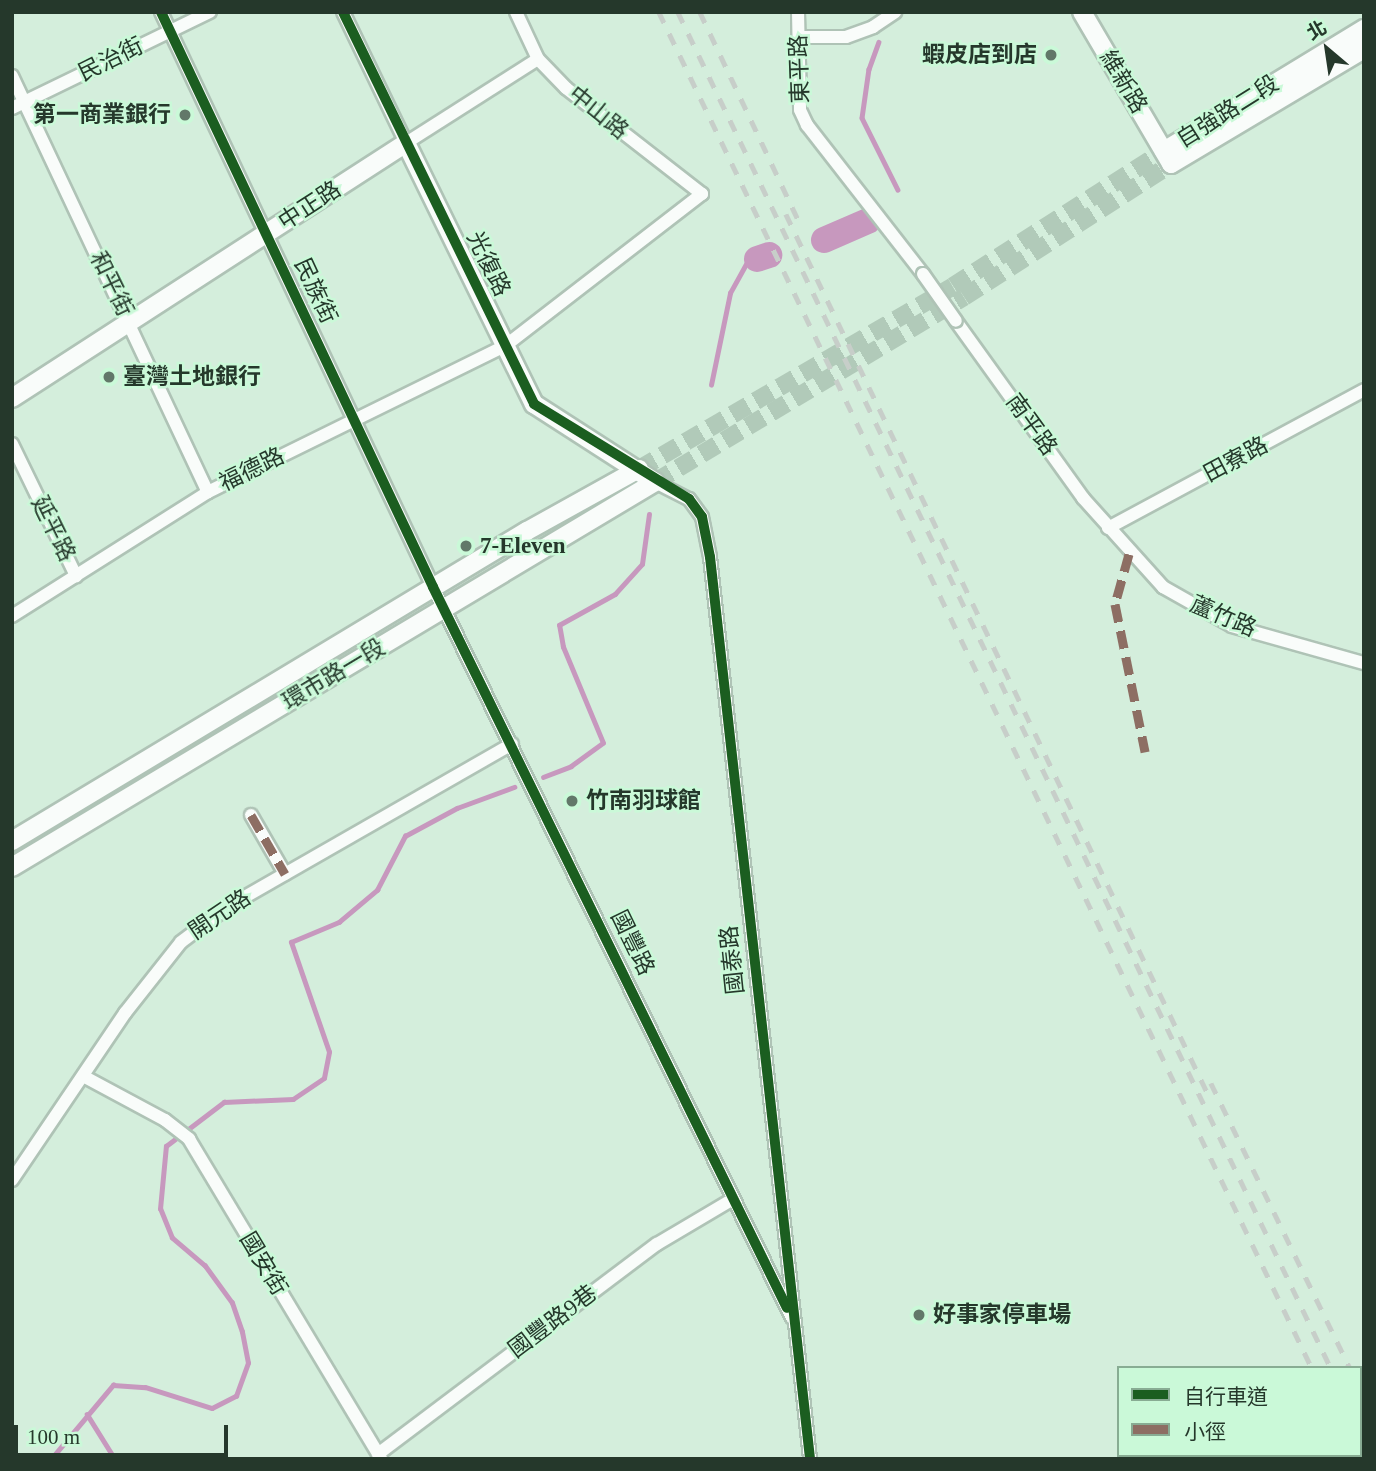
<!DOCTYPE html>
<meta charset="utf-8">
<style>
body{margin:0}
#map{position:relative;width:1376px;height:1471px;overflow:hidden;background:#d4eedc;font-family:"Times New Roman","Noto Sans TC",serif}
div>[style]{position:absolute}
.stream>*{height:4.5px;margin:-2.25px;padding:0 2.25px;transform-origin:2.25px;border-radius:2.25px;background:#c798be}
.river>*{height:26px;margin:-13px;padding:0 13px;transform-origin:13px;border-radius:13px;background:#c798be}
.secondary-tunnel>*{height:18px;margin-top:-9px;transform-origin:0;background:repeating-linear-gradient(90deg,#b1cab9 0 18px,transparent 0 27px)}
.roads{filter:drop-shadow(2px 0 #afc3b6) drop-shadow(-2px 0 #afc3b6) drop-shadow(0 2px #afc3b6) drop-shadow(0 -2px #afc3b6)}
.street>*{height:12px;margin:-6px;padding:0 6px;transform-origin:6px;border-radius:6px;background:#f9fcfa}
.secondary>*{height:18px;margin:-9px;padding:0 9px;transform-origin:9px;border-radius:9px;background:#f9fcfa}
.rail>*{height:4.5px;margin-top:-2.25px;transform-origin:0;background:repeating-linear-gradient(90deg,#c7cec9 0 12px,transparent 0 24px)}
.bridges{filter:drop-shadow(2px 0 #afc3b6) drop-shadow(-2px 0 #afc3b6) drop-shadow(0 2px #afc3b6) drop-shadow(0 -2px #afc3b6)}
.street-bridge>*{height:12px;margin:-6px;padding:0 6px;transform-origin:6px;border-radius:6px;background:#f9fcfa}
.quiet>*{height:9px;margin-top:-4.5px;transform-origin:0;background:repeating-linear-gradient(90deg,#8d6e63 0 18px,transparent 0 27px)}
.cycleway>*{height:10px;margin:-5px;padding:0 5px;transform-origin:5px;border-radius:5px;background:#1b5e20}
.dots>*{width:19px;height:19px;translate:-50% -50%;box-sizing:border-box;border:4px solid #caf9d8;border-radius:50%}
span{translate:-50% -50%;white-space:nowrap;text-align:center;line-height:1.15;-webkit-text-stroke:5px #caf9d8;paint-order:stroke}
.poi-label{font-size:23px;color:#25382b;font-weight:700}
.right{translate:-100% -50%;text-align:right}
.left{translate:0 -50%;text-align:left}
.street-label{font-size:23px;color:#25382b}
.frame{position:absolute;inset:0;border:14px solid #25382b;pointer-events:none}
.legend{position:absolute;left:1117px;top:1366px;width:245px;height:91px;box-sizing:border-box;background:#caf9d8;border:2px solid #88ac93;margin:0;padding:9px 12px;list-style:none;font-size:21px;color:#25382b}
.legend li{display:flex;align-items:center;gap:14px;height:35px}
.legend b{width:35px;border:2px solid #88ac93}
.north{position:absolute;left:1292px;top:14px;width:70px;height:70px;-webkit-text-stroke:5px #caf9d8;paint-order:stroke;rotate:331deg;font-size:19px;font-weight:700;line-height:28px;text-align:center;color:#25382b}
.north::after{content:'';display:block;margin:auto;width:24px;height:32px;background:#25382b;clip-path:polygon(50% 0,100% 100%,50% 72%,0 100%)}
.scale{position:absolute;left:14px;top:1425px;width:214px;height:32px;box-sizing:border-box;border:4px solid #25382b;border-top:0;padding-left:9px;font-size:21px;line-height:24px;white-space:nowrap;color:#25382b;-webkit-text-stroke:5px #caf9d8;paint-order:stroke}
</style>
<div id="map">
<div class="stream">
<i style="left:879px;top:42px;width:29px;rotate:110deg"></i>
<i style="left:869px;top:69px;width:49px;rotate:98.1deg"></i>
<i style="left:862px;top:118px;width:80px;rotate:63.4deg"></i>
<i style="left:711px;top:385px;width:94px;rotate:-78.3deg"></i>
<i style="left:730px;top:293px;width:33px;rotate:-61deg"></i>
<i style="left:543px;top:777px;width:30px;rotate:-21deg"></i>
<i style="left:571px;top:766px;width:39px;rotate:-36deg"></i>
<i style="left:603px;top:743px;width:104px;rotate:-112.6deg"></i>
<i style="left:563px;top:647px;width:22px;rotate:-100deg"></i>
<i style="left:559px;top:625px;width:64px;rotate:-29deg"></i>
<i style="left:615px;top:594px;width:40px;rotate:-48deg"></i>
<i style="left:642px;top:564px;width:50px;rotate:-82deg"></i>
<i style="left:87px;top:1414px;width:53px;rotate:58.1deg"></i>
<i style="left:51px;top:1459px;width:97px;rotate:-50deg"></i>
<i style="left:113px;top:1385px;width:32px;rotate:4deg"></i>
<i style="left:145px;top:1387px;width:70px;rotate:17.4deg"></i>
<i style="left:212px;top:1408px;width:27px;rotate:-27deg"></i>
<i style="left:236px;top:1396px;width:35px;rotate:-70deg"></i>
<i style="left:248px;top:1363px;width:32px;rotate:-101deg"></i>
<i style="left:242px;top:1332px;width:31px;rotate:-109deg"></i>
<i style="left:232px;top:1303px;width:46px;rotate:-126.1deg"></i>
<i style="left:205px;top:1266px;width:43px;rotate:-139.7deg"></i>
<i style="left:172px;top:1238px;width:31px;rotate:-112deg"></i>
<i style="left:160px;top:1209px;width:63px;rotate:-84.6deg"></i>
<i style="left:166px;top:1146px;width:73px;rotate:-37.2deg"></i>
<i style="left:224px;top:1102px;width:69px;rotate:-2.5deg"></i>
<i style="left:293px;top:1099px;width:37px;rotate:-34deg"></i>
<i style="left:324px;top:1078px;width:26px;rotate:-79deg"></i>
<i style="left:329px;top:1052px;width:116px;rotate:-109.1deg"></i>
<i style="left:291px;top:942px;width:52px;rotate:-22.6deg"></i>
<i style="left:339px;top:922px;width:50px;rotate:-40.1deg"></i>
<i style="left:377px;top:890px;width:61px;rotate:-62.6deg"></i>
<i style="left:405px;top:836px;width:59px;rotate:-28.3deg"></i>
<i style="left:457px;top:808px;width:61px;rotate:-20.2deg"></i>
</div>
<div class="river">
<i style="left:824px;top:240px;width:48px;rotate:-23.4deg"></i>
<i style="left:757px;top:259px;width:13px;rotate:-18deg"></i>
</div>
<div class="secondary-tunnel">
<i style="left:639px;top:469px;width:363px;rotate:-30.2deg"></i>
<i style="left:953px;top:286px;width:250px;rotate:-32.6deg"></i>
<i style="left:655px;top:482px;width:360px;rotate:-30.9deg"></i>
<i style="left:964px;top:297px;width:246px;rotate:-32.7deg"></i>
</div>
<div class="roads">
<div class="street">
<i style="left:161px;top:12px;width:636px;rotate:64.68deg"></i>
<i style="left:433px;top:587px;width:814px;rotate:63.84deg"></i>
<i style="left:343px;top:12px;width:145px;rotate:64.3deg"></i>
<i style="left:406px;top:143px;width:156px;rotate:-32.5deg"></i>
<i style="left:798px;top:12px;width:98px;rotate:88.8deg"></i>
<i style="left:800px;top:110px;width:17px;rotate:65deg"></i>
<i style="left:807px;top:125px;width:189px;rotate:52.1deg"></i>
<i style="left:799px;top:37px;width:47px"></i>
<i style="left:846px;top:37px;width:29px;rotate:-20deg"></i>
<i style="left:873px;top:27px;width:27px;rotate:-34deg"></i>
<i style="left:12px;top:76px;width:460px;rotate:64.8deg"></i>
<i style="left:12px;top:108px;width:220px;rotate:-25.9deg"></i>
<i style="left:956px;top:321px;width:218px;rotate:54.3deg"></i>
<i style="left:1083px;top:498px;width:120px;rotate:48deg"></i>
<i style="left:1163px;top:587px;width:79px;rotate:29.5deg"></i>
<i style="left:1232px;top:626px;width:137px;rotate:15.7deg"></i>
<i style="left:12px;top:444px;width:147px;rotate:64.1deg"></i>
<i style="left:655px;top:482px;width:38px;rotate:27deg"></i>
<i style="left:689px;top:499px;width:22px;rotate:54deg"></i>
<i style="left:702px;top:517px;width:41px;rotate:78.7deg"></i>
<i style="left:710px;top:557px;width:908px;rotate:83.67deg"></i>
<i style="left:1108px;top:528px;width:291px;rotate:-28.3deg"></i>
<i style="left:12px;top:616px;width:232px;rotate:-32.3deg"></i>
<i style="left:208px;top:492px;width:331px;rotate:-26.2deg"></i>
<i style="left:505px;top:346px;width:249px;rotate:-37.7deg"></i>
<i style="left:702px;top:194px;width:172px;rotate:-142.1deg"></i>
<i style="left:566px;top:88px;width:40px;rotate:-134deg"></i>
<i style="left:538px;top:59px;width:52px;rotate:-115.1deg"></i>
<i style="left:251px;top:815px;width:68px;rotate:60deg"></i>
<i style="left:83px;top:1076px;width:93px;rotate:28.2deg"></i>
<i style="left:165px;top:1120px;width:31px;rotate:38deg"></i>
<i style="left:189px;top:1139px;width:373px;rotate:59deg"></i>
<i style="left:12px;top:1180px;width:202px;rotate:-55.9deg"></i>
<i style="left:125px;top:1013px;width:90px;rotate:-51.7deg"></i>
<i style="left:181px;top:942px;width:60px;rotate:-36.9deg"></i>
<i style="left:229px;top:906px;width:326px;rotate:-29.8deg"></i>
<i style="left:378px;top:1454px;width:349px;rotate:-37deg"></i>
<i style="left:657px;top:1244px;width:88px;rotate:-30.6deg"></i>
</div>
<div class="secondary">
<i style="left:1082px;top:12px;width:176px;rotate:59.6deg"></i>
<i style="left:1171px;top:164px;width:225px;rotate:-30.8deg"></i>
<i style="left:1164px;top:151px;width:234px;rotate:-31.4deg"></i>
<i style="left:12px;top:398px;width:469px;rotate:-32.9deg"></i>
<i style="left:406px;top:143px;width:291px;rotate:63.9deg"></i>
<i style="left:534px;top:404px;width:144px;rotate:32.8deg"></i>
<i style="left:655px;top:482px;width:749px;rotate:149.09deg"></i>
<i style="left:12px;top:841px;width:601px;rotate:-31.05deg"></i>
<i style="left:527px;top:531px;width:128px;rotate:-29deg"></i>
</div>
</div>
<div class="rail">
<i style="left:659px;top:12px;width:1505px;rotate:64.29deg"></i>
<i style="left:678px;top:12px;width:1505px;rotate:64.29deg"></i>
<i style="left:700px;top:12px;width:234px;rotate:64.7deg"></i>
<i style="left:786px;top:214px;width:980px;rotate:64.38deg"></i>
<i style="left:1211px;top:1083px;width:317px;rotate:64deg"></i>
<i style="left:1360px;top:1390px;width:8px;rotate:60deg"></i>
<i style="left:1360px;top:1410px;width:8px;rotate:60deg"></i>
<i style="left:1360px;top:1434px;width:8px;rotate:60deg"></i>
<i style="left:1353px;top:1455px;width:4px;rotate:76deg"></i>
</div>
<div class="bridges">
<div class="street-bridge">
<i style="left:923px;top:274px;width:57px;rotate:54.9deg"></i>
</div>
</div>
<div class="quiet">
<i style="left:1129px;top:554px;width:52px;rotate:105.6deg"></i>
<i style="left:1115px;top:604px;width:151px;rotate:78.5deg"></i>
<i style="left:251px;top:815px;width:68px;rotate:60deg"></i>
</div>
<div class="cycleway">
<i style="left:161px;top:12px;width:636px;rotate:64.68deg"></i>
<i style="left:433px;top:587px;width:803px;rotate:63.85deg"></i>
<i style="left:343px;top:12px;width:436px;rotate:64deg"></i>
<i style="left:534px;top:404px;width:182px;rotate:31.5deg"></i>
<i style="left:689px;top:499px;width:22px;rotate:54deg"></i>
<i style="left:702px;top:517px;width:41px;rotate:78.7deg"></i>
<i style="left:710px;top:557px;width:908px;rotate:83.67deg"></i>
</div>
<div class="dots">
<i style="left:1051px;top:55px;background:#627869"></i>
<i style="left:185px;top:115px;background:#627869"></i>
<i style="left:109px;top:377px;background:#627869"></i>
<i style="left:466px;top:546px;background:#627869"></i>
<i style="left:572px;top:801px;background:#627869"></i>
<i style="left:919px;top:1315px;background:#627869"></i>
</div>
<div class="poi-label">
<span class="right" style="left:1037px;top:55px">蝦皮店到店</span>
<span class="right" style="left:171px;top:115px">第一商業銀行</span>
<span class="left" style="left:123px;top:377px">臺灣土地銀行</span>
<span class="left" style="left:480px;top:546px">7-Eleven</span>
<span class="left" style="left:586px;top:801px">竹南羽球館</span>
<span class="left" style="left:933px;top:1315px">好事家停車場</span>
</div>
<div class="street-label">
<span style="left:111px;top:60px;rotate:-26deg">民治街</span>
<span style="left:800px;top:69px;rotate:-92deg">東平路</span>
<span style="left:1123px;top:82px;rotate:59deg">維新路</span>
<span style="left:1228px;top:112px;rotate:-32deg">自強路二段</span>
<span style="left:598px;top:113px;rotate:39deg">中山路</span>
<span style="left:310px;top:206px;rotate:-33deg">中正路</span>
<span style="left:488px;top:264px;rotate:64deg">光復路</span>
<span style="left:111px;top:284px;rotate:64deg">和平街</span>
<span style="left:315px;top:291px;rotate:65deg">民族街</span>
<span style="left:1031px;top:425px;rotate:54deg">南平路</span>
<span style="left:1236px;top:460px;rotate:-28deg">田寮路</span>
<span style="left:252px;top:470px;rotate:-26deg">福德路</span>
<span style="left:53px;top:529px;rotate:64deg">延平路</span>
<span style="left:1223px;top:617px;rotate:23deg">蘆竹路</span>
<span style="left:334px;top:675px;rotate:-31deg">環市路一段</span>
<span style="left:220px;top:915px;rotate:-34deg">開元路</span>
<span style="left:632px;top:943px;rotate:64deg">國豐路</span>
<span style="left:733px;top:960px;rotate:-96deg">國泰路</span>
<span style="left:263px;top:1264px;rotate:59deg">國安街</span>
<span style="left:553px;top:1322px;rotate:-37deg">國豐路9巷</span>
</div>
<div class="frame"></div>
<ul class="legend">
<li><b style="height:9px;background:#1b5e20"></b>自行車道</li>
<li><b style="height:9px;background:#8d6e63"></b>小徑</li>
</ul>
<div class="north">北</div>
<div class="scale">100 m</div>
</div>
